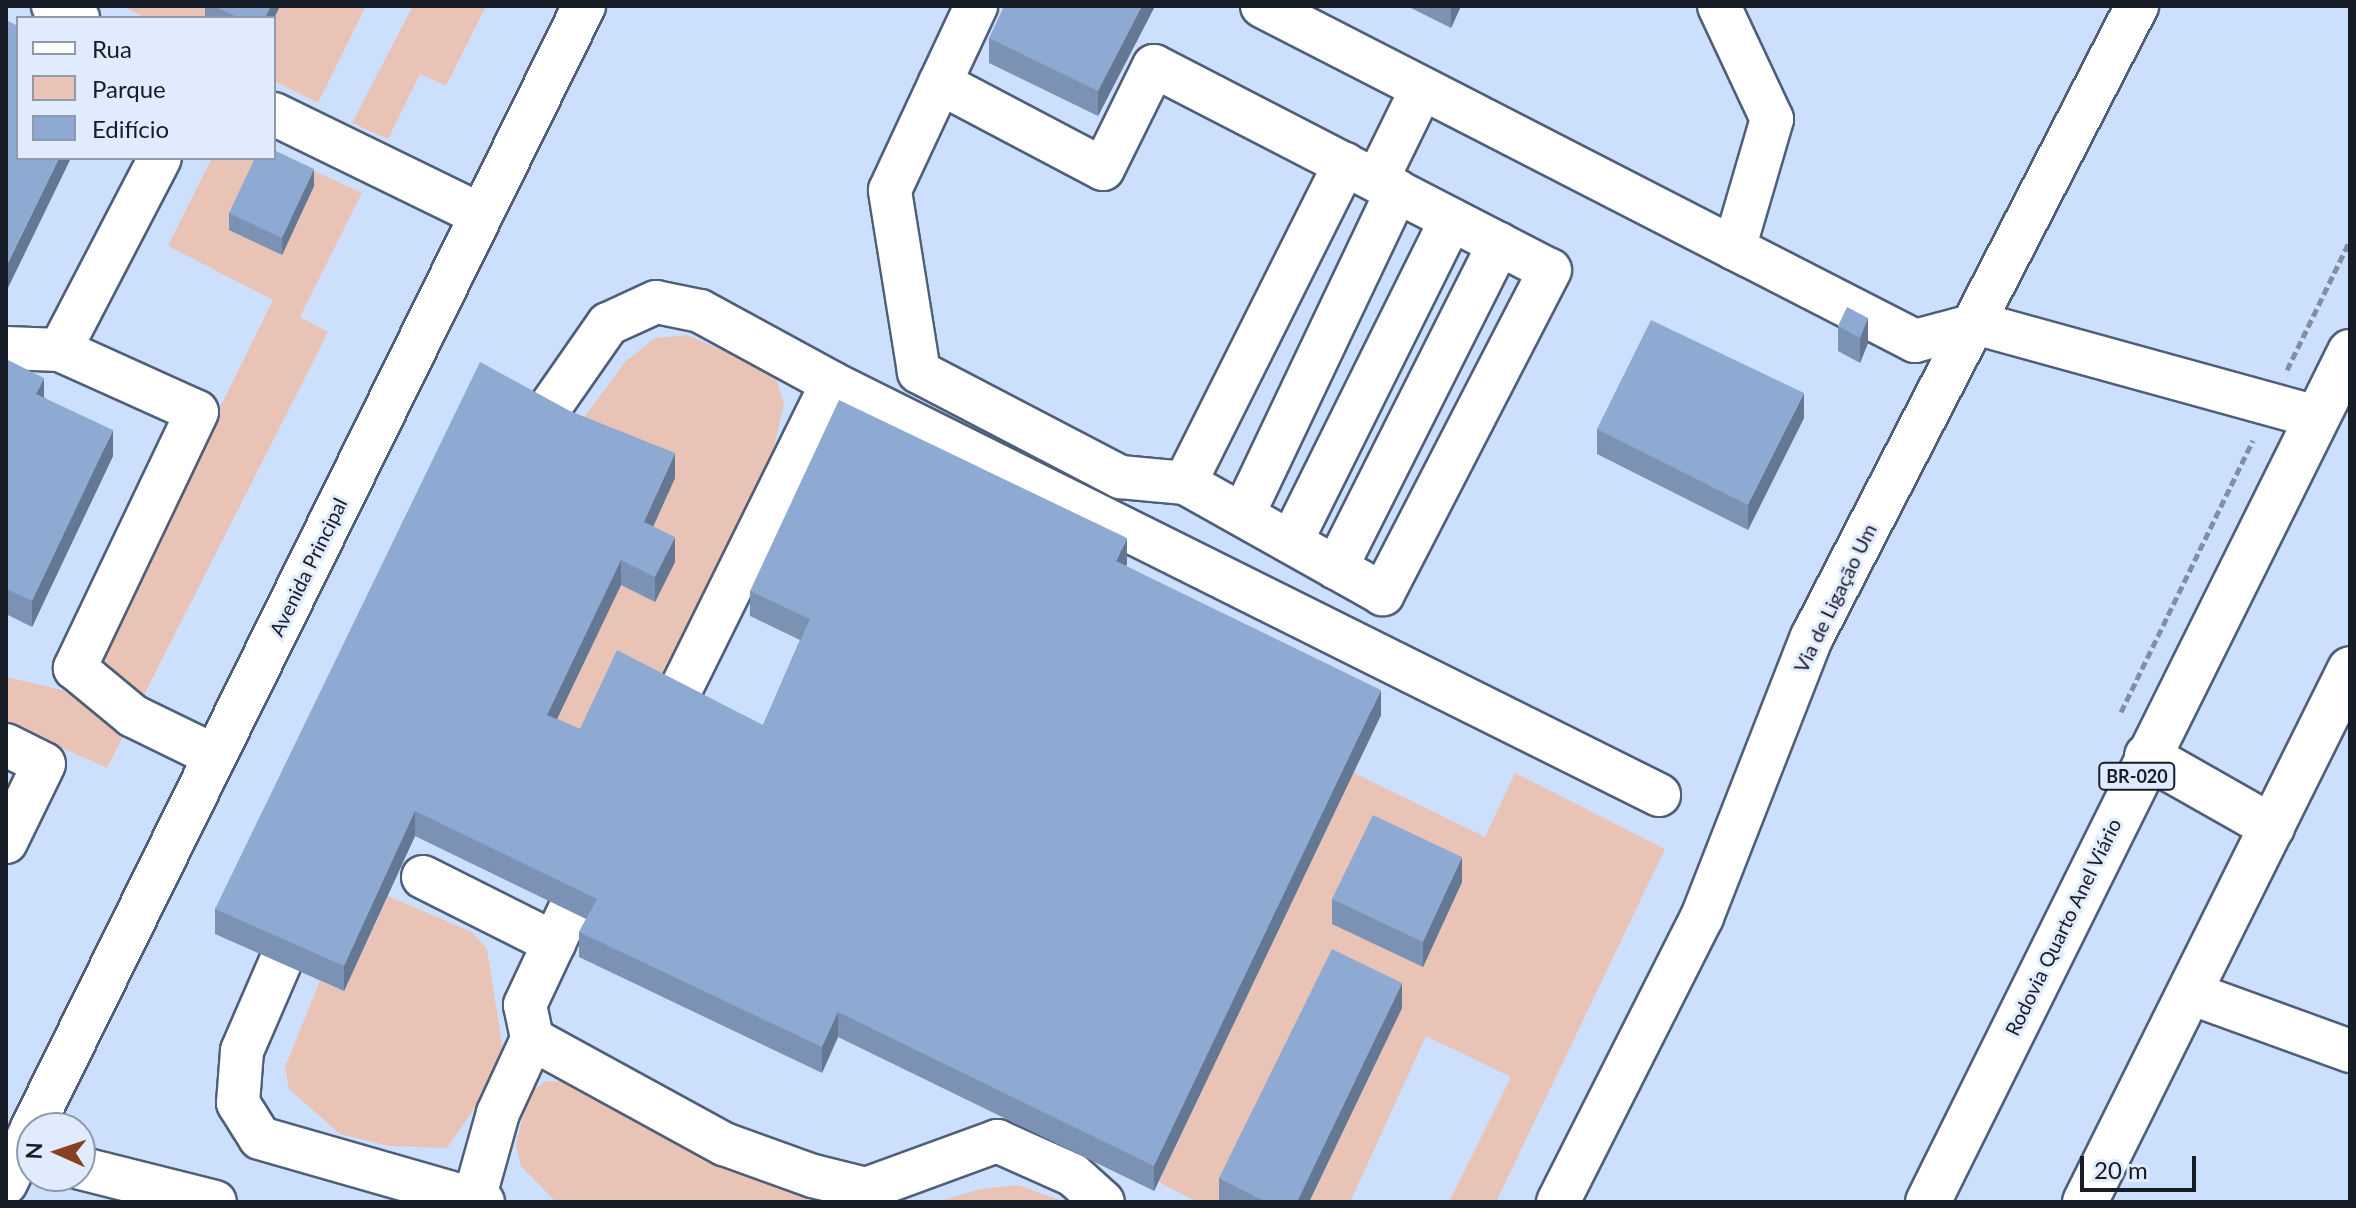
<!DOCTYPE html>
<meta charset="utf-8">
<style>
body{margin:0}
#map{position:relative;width:2356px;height:1208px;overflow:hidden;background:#cce0fe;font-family:Lato,sans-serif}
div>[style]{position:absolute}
.green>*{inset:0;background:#e9c3b5}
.path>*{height:5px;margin-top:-2.5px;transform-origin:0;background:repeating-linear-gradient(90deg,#808fa4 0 8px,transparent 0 12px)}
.roads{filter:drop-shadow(2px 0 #4f5f79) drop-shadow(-2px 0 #4f5f79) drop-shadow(0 2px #4f5f79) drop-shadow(0 -2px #4f5f79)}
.minor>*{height:42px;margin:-21px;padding:0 21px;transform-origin:21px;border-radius:21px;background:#fff}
.highway>*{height:44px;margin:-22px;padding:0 22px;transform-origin:22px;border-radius:22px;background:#fff}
.wall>*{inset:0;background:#7b92b5}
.shaded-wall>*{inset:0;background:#647793}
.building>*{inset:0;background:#8faad2}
span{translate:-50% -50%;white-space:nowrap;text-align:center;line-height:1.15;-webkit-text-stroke:6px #e0ecfe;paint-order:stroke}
.shield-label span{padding:2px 6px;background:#e0ecfe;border:2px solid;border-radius:6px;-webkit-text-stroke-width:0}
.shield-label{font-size:18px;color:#161d27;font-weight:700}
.street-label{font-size:20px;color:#161d27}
.frame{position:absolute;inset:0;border:8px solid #161d27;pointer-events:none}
.legend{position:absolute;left:16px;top:16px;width:260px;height:144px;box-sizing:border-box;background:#e0ecfe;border:2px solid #8f99a8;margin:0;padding:10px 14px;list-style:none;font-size:24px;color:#161d27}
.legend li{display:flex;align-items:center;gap:16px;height:40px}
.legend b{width:40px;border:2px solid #8f99a8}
.north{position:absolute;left:16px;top:1112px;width:80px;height:80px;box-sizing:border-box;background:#e0ecfe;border:2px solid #8f99a8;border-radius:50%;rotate:273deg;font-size:22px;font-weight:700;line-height:32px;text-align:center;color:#161d27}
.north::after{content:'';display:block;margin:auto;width:28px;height:36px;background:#884023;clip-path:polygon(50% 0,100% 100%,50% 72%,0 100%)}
.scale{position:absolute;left:2080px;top:1156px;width:116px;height:36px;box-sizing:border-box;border:4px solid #161d27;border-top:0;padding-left:10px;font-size:24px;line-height:28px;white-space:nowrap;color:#161d27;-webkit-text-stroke:6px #e0ecfe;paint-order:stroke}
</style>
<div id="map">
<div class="green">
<i style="clip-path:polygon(122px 6px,366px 6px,318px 103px,274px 81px,274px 18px,146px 18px)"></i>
<i style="clip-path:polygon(413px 6px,486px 6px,446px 86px,420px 74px,388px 139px,352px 123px)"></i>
<i style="clip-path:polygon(274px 152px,362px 193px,300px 317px,328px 332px,107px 768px,6px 723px,6px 677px,71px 692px,96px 659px,273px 300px,168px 246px,212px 158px,274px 158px)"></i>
<i style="clip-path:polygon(687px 335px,774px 372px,784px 404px,773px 451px,655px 696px,580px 754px,547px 740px,621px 585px,655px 602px,570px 436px,625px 362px,655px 338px)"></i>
<i style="clip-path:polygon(1350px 771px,1485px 837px,1515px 773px,1665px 849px,1496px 1202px,1449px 1202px,1511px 1077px,1426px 1036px,1350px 1202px,1197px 1202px,1159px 1182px)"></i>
<i style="clip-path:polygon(388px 896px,472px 932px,487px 949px,505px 1064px,447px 1148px,389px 1146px,340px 1134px,289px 1089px,285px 1067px,320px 981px,344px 991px)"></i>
<i style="clip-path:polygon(546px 1081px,573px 1082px,812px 1202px,556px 1202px,521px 1166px,516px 1144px,529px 1093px)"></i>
<i style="clip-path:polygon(1018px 1185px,1065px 1202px,937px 1202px,980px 1189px)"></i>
</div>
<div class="path">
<i style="left:2287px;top:370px;width:144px;rotate:-64.1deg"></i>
<i style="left:2121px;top:712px;width:302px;rotate:-64.1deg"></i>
</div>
<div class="roads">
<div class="minor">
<i style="left:53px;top:6px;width:28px;rotate:26deg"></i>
<i style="left:1262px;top:6px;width:734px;rotate:27.16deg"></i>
<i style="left:1915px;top:341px;width:66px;rotate:-14.9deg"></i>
<i style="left:1979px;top:324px;width:351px;rotate:15.4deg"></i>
<i style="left:1719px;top:6px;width:125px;rotate:64.9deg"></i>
<i style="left:1772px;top:119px;width:135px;rotate:106.3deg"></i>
<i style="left:940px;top:83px;width:184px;rotate:27.8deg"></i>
<i style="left:1103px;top:169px;width:115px;rotate:-63.7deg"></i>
<i style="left:1154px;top:66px;width:445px;rotate:27.3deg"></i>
<i style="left:1550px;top:270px;width:365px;rotate:117.3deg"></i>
<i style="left:1383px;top:594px;width:227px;rotate:-150.7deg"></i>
<i style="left:1185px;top:483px;width:65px;rotate:-174.7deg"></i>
<i style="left:1120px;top:477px;width:227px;rotate:-152.4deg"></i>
<i style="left:919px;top:372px;width:184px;rotate:-99.1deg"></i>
<i style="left:890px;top:190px;width:118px;rotate:-65deg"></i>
<i style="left:940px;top:83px;width:85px;rotate:-64.9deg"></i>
<i style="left:274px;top:114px;width:230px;rotate:26deg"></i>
<i style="left:1377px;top:180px;width:102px;rotate:-63.9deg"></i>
<i style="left:6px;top:348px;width:54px;rotate:2.1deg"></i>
<i style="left:60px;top:350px;width:216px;rotate:-62.5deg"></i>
<i style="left:60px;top:350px;width:150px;rotate:24.3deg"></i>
<i style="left:197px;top:412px;width:284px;rotate:115.5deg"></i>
<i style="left:75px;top:668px;width:75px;rotate:39.6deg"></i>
<i style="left:133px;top:716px;width:91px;rotate:26deg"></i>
<i style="left:541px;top:420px;width:117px;rotate:-55.1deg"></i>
<i style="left:608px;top:324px;width:53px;rotate:-24.6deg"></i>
<i style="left:656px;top:302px;width:45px;rotate:11.6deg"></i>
<i style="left:700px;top:311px;width:150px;rotate:28.6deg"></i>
<i style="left:1185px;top:483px;width:357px;rotate:-63.4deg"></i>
<i style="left:1243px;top:515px;width:359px;rotate:-64.6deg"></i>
<i style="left:1291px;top:542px;width:360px;rotate:-63.6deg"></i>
<i style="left:1336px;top:568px;width:363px;rotate:-63.3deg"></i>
<i style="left:673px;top:705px;width:359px;rotate:-63.7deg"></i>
<i style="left:832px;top:383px;width:924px;rotate:26.48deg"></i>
<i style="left:6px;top:745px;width:42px;rotate:26.6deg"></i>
<i style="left:44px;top:764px;width:87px;rotate:116deg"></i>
<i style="left:423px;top:877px;width:147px;rotate:26.7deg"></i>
<i style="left:569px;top:911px;width:104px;rotate:115.1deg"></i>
<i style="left:525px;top:1005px;width:35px;rotate:78deg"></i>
<i style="left:532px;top:1039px;width:219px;rotate:28.7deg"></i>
<i style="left:724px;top:1144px;width:95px;rotate:19.8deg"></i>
<i style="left:813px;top:1176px;width:55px;rotate:13.8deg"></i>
<i style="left:866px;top:1189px;width:140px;rotate:-20.1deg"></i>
<i style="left:997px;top:1141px;width:83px;rotate:24.1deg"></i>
<i style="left:1073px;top:1175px;width:40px;rotate:42deg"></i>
<i style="left:280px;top:963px;width:96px;rotate:113.4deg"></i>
<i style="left:242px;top:1051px;width:52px;rotate:94.4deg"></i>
<i style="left:238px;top:1103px;width:41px;rotate:57.8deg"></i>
<i style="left:260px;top:1138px;width:232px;rotate:16deg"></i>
<i style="left:2190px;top:993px;width:170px;rotate:19.9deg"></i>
<i style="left:32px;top:1128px;width:1250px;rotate:-63.8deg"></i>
<i style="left:80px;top:1168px;width:139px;rotate:14.1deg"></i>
<i style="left:6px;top:1183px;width:60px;rotate:-64.3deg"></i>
<i style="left:474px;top:1199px;width:89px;rotate:-74.4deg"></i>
<i style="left:498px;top:1113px;width:81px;rotate:-65.3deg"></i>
<i style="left:1558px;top:1202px;width:319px;rotate:-63.2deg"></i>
<i style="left:1702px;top:917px;width:301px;rotate:-68.6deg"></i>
<i style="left:1812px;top:637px;width:710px;rotate:-62.75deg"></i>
</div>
<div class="highway">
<i style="left:2147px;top:756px;width:144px;rotate:29.6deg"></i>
<i style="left:1928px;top:1202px;width:949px;rotate:-63.6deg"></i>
<i style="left:2085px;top:1202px;width:595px;rotate:-63.56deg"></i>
</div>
</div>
<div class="wall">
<i style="clip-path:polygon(205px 6px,280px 6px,274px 18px,205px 18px)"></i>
<i style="clip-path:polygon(1155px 6px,1098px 116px,989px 63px,989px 38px)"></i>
<i style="clip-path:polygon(1407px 6px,1461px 6px,1451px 28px)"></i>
<i style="clip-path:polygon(314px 186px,282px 255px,229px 230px,229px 213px)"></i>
<i style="clip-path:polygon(1868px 318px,1868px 343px,1860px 363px,1838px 351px,1838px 326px)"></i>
<i style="clip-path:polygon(6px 359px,44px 397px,113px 456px,32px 627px,6px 614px)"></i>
<i style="clip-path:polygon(1804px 418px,1748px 530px,1597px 454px,1597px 429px)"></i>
<i style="clip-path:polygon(675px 478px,653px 526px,675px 562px,655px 602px,621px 585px,557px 719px,580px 729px,763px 725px,800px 640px,750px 616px,750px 591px,1127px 564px,1126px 566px,1381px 715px,1154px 1191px,838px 1037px,822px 1073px,579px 957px,579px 932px,586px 919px,415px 836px,344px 991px,215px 934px,215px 909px)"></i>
<i style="clip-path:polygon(1462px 882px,1423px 967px,1332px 924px,1332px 899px)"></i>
<i style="clip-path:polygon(1402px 1008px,1309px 1202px,1219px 1202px,1219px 1178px)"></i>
</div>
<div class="shaded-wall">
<i style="clip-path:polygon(271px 6px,280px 6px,274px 18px,265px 18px)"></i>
<i style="clip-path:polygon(1142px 6px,1155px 6px,1098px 116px,1098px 91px)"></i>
<i style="clip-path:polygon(1451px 6px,1461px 6px,1451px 28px)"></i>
<i style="clip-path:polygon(59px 158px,71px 158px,6px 292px,6px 267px)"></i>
<i style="clip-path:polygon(314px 169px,314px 186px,282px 255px,282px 238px)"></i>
<i style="clip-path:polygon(1868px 318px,1868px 343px,1860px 363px,1860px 338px)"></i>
<i style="clip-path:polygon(44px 378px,44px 403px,36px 394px)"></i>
<i style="clip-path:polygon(1804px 393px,1804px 418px,1748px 530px,1748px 505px)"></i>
<i style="clip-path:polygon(113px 430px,113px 456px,32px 627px,32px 601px)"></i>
<i style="clip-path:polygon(675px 453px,675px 478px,644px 547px,644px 522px)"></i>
<i style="clip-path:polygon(675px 537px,675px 562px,655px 602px,655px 577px)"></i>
<i style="clip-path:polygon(1127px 538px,1127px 564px,1116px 586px,1116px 561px)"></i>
<i style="clip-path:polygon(621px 560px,621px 585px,547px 740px,547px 715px)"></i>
<i style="clip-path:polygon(1381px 690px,1381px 715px,1154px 1191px,1154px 1166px)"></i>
<i style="clip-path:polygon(415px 811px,415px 836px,344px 991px,344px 966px)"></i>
<i style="clip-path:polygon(1462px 857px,1462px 882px,1423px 967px,1423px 942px)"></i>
<i style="clip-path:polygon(1402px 983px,1402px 1008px,1309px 1202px,1297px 1202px)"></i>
<i style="clip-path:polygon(838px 1012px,838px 1037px,822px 1073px,822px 1047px)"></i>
</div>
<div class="building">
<i style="clip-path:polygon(214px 6px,271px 6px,265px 18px,239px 18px)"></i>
<i style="clip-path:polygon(1004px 6px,1142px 6px,1098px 91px,989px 38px)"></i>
<i style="clip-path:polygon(6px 20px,18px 26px,18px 158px,59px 158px,6px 267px)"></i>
<i style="clip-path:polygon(274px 150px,314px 169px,282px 238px,229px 213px,255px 158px,274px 158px)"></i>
<i style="clip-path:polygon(1847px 307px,1868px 318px,1860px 338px,1838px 326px)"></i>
<i style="clip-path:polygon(1651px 320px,1804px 393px,1748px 505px,1597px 429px)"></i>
<i style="clip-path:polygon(6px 359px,44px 378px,36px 394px,113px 430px,32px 601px,6px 589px)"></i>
<i style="clip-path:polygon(480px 362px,570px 411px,675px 453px,644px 522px,675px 537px,655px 577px,621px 560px,547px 715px,580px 729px,617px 650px,763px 725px,810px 619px,750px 591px,839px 400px,1127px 538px,1116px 561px,1381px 690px,1154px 1166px,838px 1012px,822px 1047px,579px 932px,597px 899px,415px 811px,344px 966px,215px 909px)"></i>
<i style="clip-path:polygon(1373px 815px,1462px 857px,1423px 942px,1332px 899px)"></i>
<i style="clip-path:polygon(1332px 949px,1402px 983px,1297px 1202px,1266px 1202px,1219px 1178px)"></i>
</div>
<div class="shield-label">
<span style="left:2137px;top:776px">BR-020</span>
</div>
<div class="street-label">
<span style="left:308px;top:567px;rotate:-64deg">Avenida Principal</span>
<span style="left:1835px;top:598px;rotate:-64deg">Via de Ligação Um</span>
<span style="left:2063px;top:927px;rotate:-64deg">Rodovia Quarto Anel Viário</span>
</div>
<div class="frame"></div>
<ul class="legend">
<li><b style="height:10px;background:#fff"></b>Rua</li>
<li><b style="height:22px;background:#e9c3b5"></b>Parque</li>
<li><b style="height:22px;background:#8faad2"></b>Edifício</li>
</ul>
<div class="north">N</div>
<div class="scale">20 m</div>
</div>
